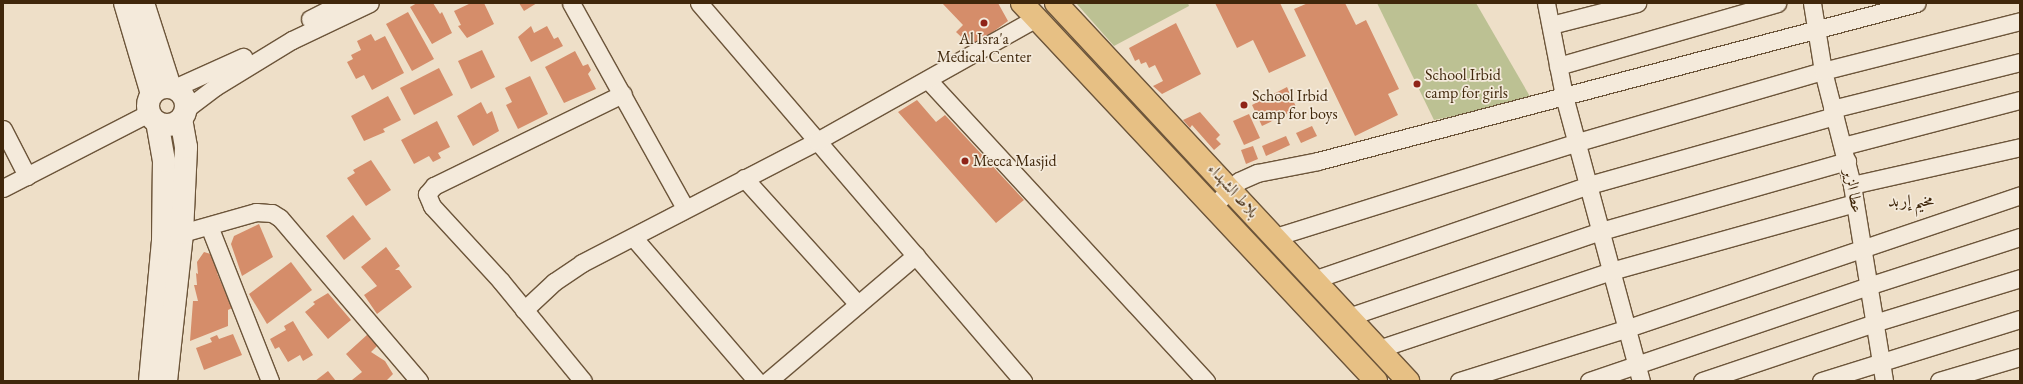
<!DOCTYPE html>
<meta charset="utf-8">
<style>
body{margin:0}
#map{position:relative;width:2023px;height:384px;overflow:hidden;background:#eedfc8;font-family:"EB Garamond",Amiri,serif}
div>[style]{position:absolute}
.green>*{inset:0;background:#bcc193}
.building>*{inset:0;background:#d58d6a}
.roads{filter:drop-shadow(1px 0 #6c553a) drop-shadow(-1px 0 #6c553a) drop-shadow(0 1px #6c553a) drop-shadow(0 -1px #6c553a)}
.street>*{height:17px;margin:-8.5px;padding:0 8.5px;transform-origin:8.5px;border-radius:8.5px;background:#f4eadb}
.secondary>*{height:22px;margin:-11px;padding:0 11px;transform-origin:11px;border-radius:11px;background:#f4eadb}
.secondary>.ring{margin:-11px;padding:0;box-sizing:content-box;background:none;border:22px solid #f4eadb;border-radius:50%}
.primary>*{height:22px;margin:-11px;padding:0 11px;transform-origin:11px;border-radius:11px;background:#e7c084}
.dots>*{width:11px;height:11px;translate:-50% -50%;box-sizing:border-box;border:2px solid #f4eadb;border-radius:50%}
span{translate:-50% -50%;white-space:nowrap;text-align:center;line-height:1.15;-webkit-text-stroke:3.5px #f4eadb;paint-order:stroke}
.poi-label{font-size:16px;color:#40270b}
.left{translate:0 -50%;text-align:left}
.street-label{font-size:16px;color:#40270b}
.neighbourhood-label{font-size:17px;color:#40270b}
.frame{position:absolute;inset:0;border:4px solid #40270b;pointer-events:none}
</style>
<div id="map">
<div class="green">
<i style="clip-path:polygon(1076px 3px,1188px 3px,1189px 6px,1114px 46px)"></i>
<i style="clip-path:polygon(1377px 3px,1476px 3px,1532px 100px,1434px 120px)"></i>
</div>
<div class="building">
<i style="clip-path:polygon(417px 3px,433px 3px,440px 14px,442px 12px,452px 33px,432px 44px,410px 7px)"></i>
<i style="clip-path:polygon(471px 3px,484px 3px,494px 24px,467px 38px,458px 26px,461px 25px,454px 11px)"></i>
<i style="clip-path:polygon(519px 3px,537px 3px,524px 11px)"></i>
<i style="clip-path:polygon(942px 3px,998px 3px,1008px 21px,972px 47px,956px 32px,963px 25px)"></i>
<i style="clip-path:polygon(1215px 3px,1280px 3px,1306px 56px,1269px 73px,1253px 40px,1237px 48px)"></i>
<i style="clip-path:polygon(1308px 3px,1345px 3px,1356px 25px,1366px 20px,1399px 89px,1388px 94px,1398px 115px,1355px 136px,1294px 9px)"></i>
<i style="clip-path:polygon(408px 12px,434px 59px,412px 71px,386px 24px)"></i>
<i style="clip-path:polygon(1176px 23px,1201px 74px,1162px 94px,1153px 86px,1163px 81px,1155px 65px,1149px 68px,1146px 62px,1141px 64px,1139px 59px,1135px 61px,1129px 48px)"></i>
<i style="clip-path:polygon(531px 26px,534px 33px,547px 26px,554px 39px,558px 37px,563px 46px,531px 62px,518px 37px)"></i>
<i style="clip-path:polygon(371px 34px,375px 41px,385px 36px,404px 73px,372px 90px,364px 75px,356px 79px,347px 62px,353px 59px,351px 55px,361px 50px,357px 41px)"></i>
<i style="clip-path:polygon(482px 50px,495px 77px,471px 89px,458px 61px)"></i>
<i style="clip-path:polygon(575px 51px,583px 66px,588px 64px,591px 70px,588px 74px,596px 89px,564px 103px,545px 67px)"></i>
<i style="clip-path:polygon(439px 68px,453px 95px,414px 115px,400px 88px)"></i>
<i style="clip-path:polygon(530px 76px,548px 114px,518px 129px,506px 105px,512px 102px,505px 88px)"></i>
<i style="clip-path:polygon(1287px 87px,1297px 109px,1262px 126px,1252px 105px)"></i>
<i style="clip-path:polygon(388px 96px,401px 120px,383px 129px,385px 132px,364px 141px,351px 116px)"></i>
<i style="clip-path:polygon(917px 100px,936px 122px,945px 115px,1024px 200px,996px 223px,898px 112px)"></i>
<i style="clip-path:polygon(481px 102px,487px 114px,492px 111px,499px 131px,473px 146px,457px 116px)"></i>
<i style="clip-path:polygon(1200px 112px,1220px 135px,1216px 139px,1221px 144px,1214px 150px,1192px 125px,1190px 128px,1183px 120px)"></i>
<i style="clip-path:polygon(1249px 114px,1260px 138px,1244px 145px,1233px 121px)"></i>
<i style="clip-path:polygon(437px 121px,450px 147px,438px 153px,441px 158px,433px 162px,429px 156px,414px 164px,401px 140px)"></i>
<i style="clip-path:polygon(1312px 126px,1317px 136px,1301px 143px,1296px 133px)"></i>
<i style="clip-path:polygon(1286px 136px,1290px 145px,1266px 156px,1262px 146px)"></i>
<i style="clip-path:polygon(1253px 146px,1258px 159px,1246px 164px,1241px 150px)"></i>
<i style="clip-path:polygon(371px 160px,391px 190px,366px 206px,347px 178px,355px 173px,353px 170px)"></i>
<i style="clip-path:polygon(353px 215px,371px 239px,344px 260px,326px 236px)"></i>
<i style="clip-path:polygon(259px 224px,273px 257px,242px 276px,231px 244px,234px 236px)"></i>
<i style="clip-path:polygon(386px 247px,400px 266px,395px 270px,399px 270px,412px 287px,377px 314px,364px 295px,377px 286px,361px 267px)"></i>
<i style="clip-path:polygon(204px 252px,214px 255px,222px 270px,217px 273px,232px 308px,228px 310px,228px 326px,190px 341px,193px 301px,198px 301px,194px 285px,197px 285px,196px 273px,198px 274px,197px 262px)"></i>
<i style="clip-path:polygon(291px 262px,312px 290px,267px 324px,249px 294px)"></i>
<i style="clip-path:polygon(328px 293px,351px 320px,328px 339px,305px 312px,315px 304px,313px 302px)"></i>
<i style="clip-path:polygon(293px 321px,313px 355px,303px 361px,300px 355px,288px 362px,279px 347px,275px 349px,270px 339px,286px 330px,284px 326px)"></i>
<i style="clip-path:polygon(233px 334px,242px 355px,204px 370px,196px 348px,212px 342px,210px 338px,217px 335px,219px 339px)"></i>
<i style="clip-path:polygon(368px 334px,378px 345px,371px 352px,385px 361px,393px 374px,386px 381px,352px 380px,362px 372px,346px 354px)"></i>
<i style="clip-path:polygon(328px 371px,336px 381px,315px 381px)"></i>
</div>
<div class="roads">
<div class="street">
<i style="left:571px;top:3px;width:235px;rotate:60.9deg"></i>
<i style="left:699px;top:3px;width:498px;rotate:49.4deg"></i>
<i style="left:1546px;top:3px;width:95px;rotate:79deg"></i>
<i style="left:1564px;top:96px;width:295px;rotate:74.9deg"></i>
<i style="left:1812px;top:3px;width:69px;rotate:80.8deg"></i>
<i style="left:1823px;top:71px;width:118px;rotate:75.7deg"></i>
<i style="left:1852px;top:185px;width:199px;rotate:80.7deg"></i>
<i style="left:310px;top:19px;width:35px;rotate:-27deg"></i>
<i style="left:1551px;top:25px;width:89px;rotate:-14.3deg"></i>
<i style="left:1558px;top:66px;width:228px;rotate:-16deg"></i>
<i style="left:928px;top:80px;width:410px;rotate:47.3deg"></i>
<i style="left:174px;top:88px;width:76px;rotate:-24.2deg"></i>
<i style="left:186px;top:109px;width:36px;rotate:-37deg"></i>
<i style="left:215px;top:87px;width:90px;rotate:-31.4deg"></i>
<i style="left:292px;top:40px;width:86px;rotate:-25.4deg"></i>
<i style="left:1832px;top:109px;width:194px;rotate:-14deg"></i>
<i style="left:3px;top:129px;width:53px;rotate:62.9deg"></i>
<i style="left:1843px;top:146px;width:183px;rotate:-14.6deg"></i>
<i style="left:744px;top:178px;width:170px;rotate:47.9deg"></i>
<i style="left:1852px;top:185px;width:172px;rotate:-12.7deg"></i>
<i style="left:3px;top:188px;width:164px;rotate:-27.2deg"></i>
<i style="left:1212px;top:207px;width:37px;rotate:-44deg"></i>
<i style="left:1239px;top:181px;width:20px;rotate:-24deg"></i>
<i style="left:1257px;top:173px;width:62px;rotate:-11.1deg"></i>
<i style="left:1318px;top:161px;width:619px;rotate:-14.78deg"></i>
<i style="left:209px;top:226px;width:167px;rotate:68.5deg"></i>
<i style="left:182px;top:233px;width:77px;rotate:-15.8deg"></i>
<i style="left:256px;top:212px;width:16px;rotate:4deg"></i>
<i style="left:272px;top:213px;width:9px;rotate:32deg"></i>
<i style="left:280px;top:218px;width:214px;rotate:49.5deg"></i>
<i style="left:633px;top:237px;width:190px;rotate:49.3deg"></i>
<i style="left:1275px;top:237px;width:318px;rotate:-17.4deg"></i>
<i style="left:1578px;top:142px;width:255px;rotate:-16.2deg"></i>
<i style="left:1823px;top:71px;width:203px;rotate:-14.2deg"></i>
<i style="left:1313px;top:280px;width:292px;rotate:-19deg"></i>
<i style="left:1589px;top:185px;width:255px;rotate:-15.7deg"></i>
<i style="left:524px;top:310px;width:41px;rotate:-43deg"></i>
<i style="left:554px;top:282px;width:34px;rotate:-34deg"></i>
<i style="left:582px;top:263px;width:265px;rotate:-27.4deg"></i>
<i style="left:817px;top:141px;width:251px;rotate:-29.3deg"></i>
<i style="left:1348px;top:317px;width:267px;rotate:-18.8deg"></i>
<i style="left:1601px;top:231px;width:256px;rotate:-15.9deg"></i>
<i style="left:1378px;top:349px;width:246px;rotate:-18.5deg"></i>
<i style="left:1611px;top:271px;width:253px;rotate:-15.6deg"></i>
<i style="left:583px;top:381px;width:129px;rotate:-129.4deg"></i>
<i style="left:501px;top:281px;width:102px;rotate:-132.6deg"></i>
<i style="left:432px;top:206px;width:13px;rotate:-113deg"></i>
<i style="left:427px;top:194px;width:11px;rotate:-49deg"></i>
<i style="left:434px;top:186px;width:210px;rotate:-26deg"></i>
<i style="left:768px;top:381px;width:194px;rotate:-40.4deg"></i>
<i style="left:1459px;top:381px;width:177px;rotate:-17.4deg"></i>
<i style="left:1628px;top:328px;width:414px;rotate:-18.7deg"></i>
<i style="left:1589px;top:381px;width:295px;rotate:-18.8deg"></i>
<i style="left:1868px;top:286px;width:160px;rotate:-17.9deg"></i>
<i style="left:1702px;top:381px;width:182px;rotate:-18.6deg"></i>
<i style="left:1874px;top:323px;width:153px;rotate:-17.1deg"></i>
<i style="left:1821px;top:381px;width:208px;rotate:-17.3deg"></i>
<i style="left:1939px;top:381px;width:84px;rotate:-16.5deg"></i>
</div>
<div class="secondary">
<i style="left:125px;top:3px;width:95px;rotate:73.5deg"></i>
<i style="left:143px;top:3px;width:88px;rotate:72.2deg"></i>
<i class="ring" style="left:148px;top:87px;width:16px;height:16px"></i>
<i style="left:150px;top:381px;width:140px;rotate:-84.7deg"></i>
<i style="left:163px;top:242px;width:81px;rotate:-89.3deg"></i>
<i style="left:164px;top:161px;width:39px;rotate:-100deg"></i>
<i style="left:166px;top:381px;width:149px;rotate:-83.8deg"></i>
<i style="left:182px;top:233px;width:86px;rotate:-87.3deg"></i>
<i style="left:186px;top:147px;width:27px;rotate:-100deg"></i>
</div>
<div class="primary">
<i style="left:1022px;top:3px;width:518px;rotate:46.88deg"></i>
<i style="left:1056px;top:3px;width:517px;rotate:47.04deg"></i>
</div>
</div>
<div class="dots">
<i style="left:984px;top:23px;background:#8f2418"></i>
<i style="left:1417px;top:84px;background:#8f2418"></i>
<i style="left:1244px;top:105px;background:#8f2418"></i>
<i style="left:965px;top:161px;background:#8f2418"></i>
</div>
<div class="poi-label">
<span style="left:984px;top:48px">Al Isra'a<br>Medical Center</span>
<span class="left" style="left:1425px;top:84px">School Irbid<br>camp for girls</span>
<span class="left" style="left:1252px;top:105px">School Irbid<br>camp for boys</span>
<span class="left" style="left:973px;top:161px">Mecca Masjid</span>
</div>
<div class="street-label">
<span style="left:1233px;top:191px;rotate:48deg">بلاط الشهداء</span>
<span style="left:1853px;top:191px;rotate:79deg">عطا الزير</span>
</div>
<div class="neighbourhood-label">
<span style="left:1911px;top:201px">مخيم إربد</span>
</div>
<div class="frame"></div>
</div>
